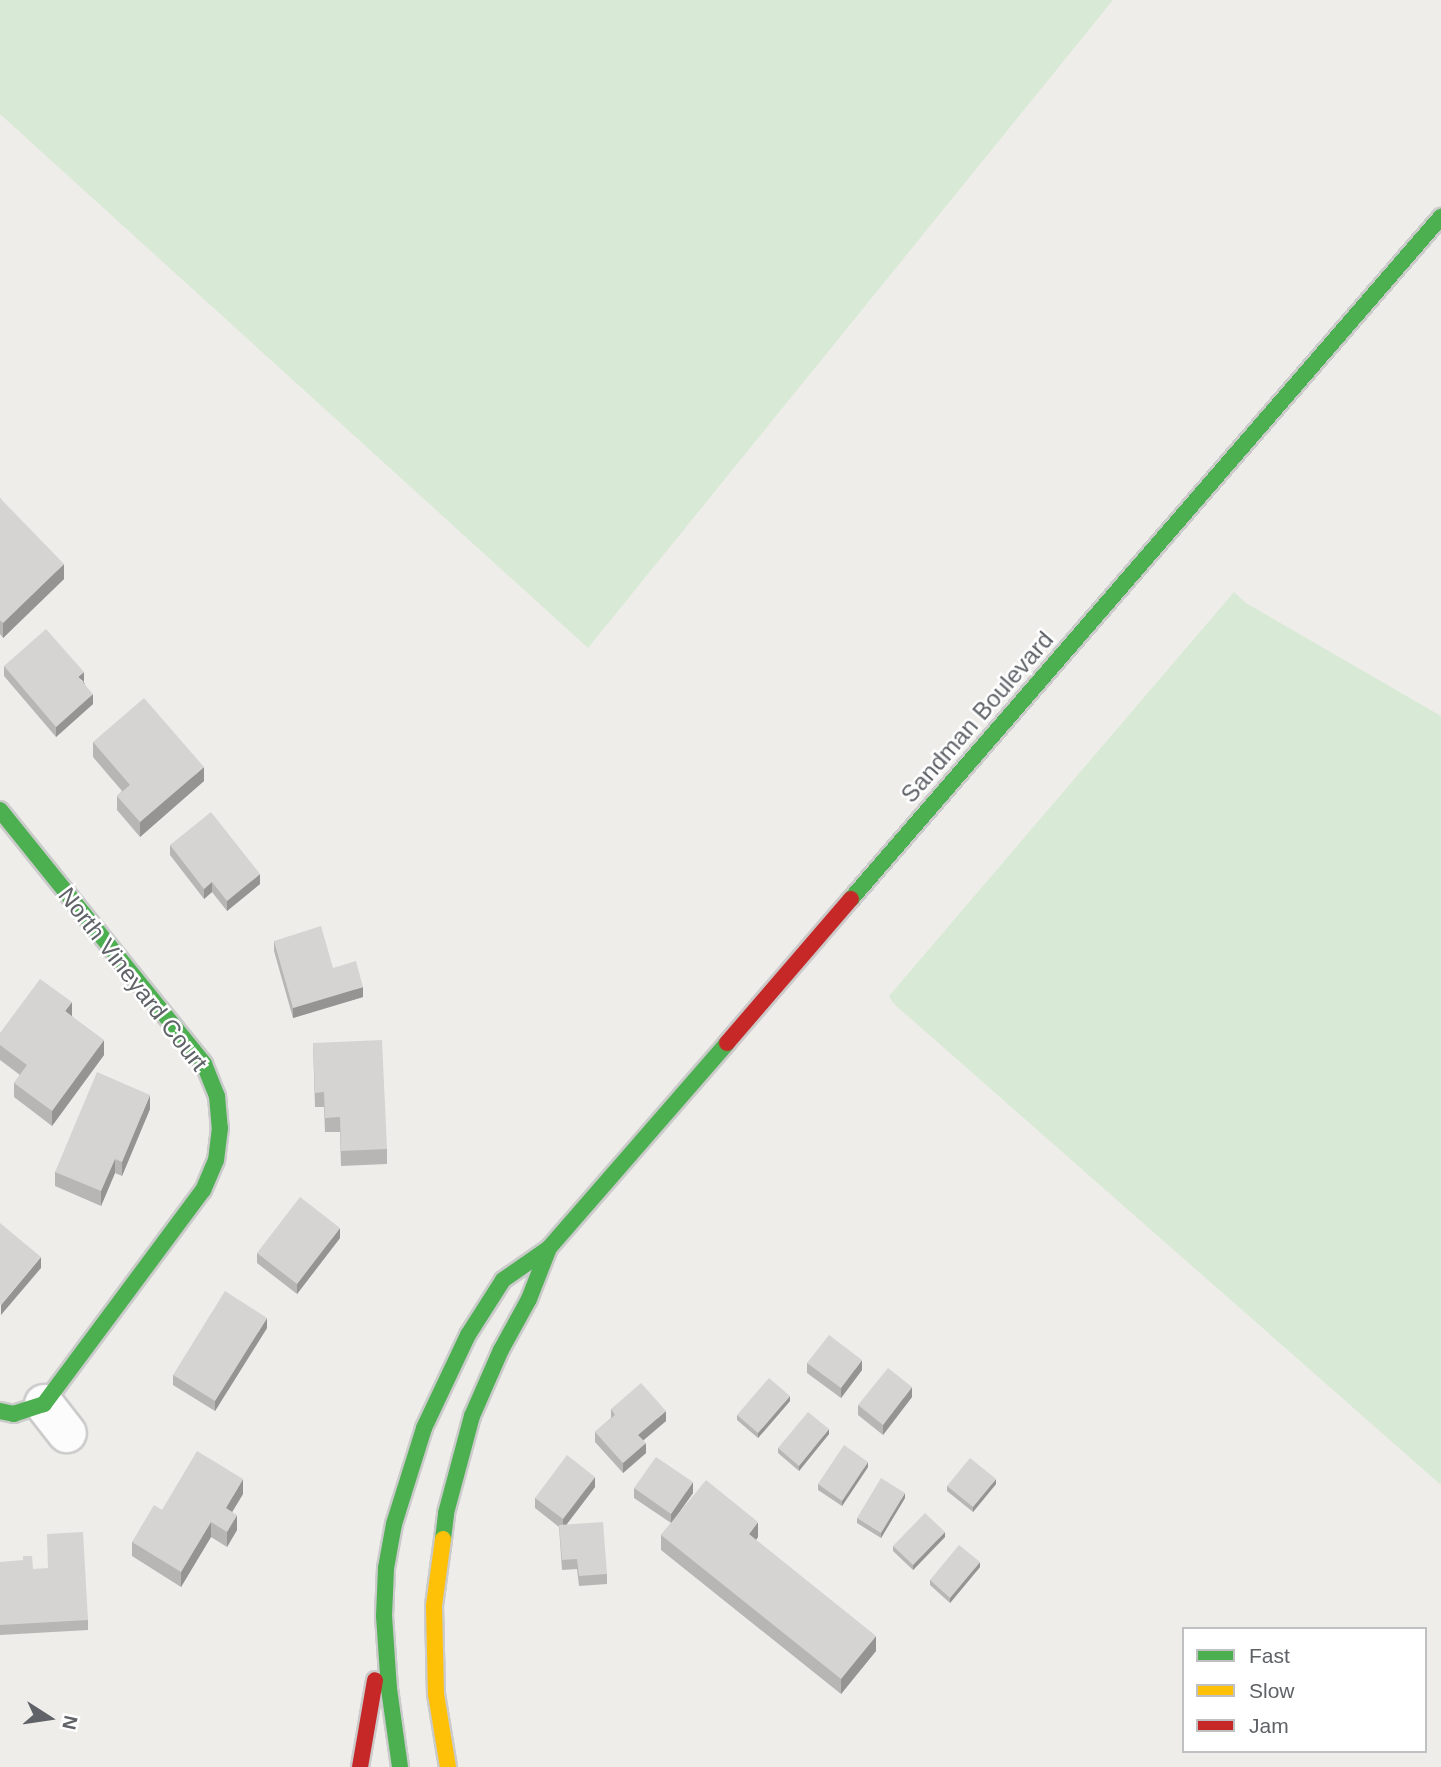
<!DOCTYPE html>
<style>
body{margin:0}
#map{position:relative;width:1441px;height:1767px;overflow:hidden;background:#eeede9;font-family:Helvetica,sans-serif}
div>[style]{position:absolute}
.green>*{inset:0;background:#d8e9d6}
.roads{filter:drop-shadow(2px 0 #cbcbcb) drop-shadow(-2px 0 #cbcbcb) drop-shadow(0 2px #cbcbcb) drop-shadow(0 -2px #cbcbcb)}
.street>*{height:38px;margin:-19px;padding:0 19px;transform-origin:19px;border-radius:19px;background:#fcfcfc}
.fast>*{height:16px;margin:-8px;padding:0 8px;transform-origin:8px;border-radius:8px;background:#4caf50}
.slow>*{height:16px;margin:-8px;padding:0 8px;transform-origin:8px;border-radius:8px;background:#ffc107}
.jam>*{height:16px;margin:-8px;padding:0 8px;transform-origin:8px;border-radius:8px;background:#c62828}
.wall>*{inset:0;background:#b7b6b5}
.shaded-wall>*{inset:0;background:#959493}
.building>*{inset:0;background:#d5d4d2}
span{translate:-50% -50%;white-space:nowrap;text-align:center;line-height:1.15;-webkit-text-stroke:5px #fff;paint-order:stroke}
.street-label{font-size:24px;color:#5f6267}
.legend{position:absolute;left:1182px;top:1627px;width:245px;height:126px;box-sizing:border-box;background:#fff;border:2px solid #bfc0c2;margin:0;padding:9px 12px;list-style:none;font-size:21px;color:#5f6267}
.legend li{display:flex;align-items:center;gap:14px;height:35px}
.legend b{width:35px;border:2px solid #bfc0c2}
.north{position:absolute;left:14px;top:1683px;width:70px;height:70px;-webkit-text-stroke:5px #fff;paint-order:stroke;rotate:102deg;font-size:19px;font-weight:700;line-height:28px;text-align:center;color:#5f6267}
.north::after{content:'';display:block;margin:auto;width:24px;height:32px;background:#5f6267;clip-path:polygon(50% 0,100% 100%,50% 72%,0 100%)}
</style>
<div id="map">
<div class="green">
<i style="clip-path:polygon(0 0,1113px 0,588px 648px,0 114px)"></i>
<i style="clip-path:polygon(1234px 592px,1246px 603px,1441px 716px,1441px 1485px,893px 1003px,889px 996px)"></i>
</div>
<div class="roads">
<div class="street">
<i style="left:44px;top:1404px;width:37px;rotate:52deg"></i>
</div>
<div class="fast">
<i style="left:0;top:810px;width:326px;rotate:51.2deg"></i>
<i style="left:204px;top:1064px;width:35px;rotate:68deg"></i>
<i style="left:217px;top:1096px;width:32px;rotate:85deg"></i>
<i style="left:220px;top:1128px;width:32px;rotate:97deg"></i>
<i style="left:216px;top:1160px;width:33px;rotate:113deg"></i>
<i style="left:203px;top:1190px;width:267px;rotate:126.6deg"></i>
<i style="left:44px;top:1404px;width:32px;rotate:162deg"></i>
<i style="left:14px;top:1414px;width:14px;rotate:-168deg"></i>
<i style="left:851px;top:899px;width:902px;rotate:-49.14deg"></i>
<i style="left:443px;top:1539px;width:26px;rotate:-83deg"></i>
<i style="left:446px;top:1513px;width:100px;rotate:-75deg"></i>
<i style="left:472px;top:1416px;width:72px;rotate:-66.3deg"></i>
<i style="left:501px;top:1350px;width:58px;rotate:-61.2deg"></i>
<i style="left:529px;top:1299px;width:55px;rotate:-68.6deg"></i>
<i style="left:400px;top:1767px;width:79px;rotate:-98deg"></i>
<i style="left:389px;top:1689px;width:73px;rotate:-93.9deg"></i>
<i style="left:384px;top:1616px;width:48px;rotate:-87.6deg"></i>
<i style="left:386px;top:1568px;width:45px;rotate:-79.7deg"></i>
<i style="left:394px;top:1524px;width:101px;rotate:-72.6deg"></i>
<i style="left:424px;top:1428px;width:103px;rotate:-64.7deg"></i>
<i style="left:468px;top:1335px;width:65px;rotate:-57.5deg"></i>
<i style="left:503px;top:1280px;width:56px;rotate:-34.8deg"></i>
<i style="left:549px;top:1248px;width:271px;rotate:-49deg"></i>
</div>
<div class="slow">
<i style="left:443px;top:1539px;width:68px;rotate:97.7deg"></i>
<i style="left:434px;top:1606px;width:88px;rotate:88.7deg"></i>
<i style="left:436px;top:1694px;width:74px;rotate:80.7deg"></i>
</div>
<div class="jam">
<i style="left:727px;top:1043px;width:190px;rotate:-49.3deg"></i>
<i style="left:360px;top:1767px;width:88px;rotate:-80.2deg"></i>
</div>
</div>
<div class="wall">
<i style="clip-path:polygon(0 498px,64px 579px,3px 638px,0 634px)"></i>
<i style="clip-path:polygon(4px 666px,84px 682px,93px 704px,56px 737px,4px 676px)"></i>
<i style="clip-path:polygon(93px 742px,204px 781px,140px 837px,117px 810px,117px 796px,122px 791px,93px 757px)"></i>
<i style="clip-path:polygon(170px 845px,260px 884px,227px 911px,212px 892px,204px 899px,170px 855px)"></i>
<i style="clip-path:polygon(274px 941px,333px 968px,363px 997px,293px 1018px,274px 951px)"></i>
<i style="clip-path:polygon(72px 1016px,104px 1055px,52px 1126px,14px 1097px,14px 1083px,20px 1075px,0 1060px,0 1033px)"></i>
<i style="clip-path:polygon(313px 1043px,387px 1149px,387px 1164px,341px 1166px,340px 1132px,325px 1132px,324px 1107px,315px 1107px)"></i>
<i style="clip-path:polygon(150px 1109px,122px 1176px,115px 1173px,101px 1206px,55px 1186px,55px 1172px)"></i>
<i style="clip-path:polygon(340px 1238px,297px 1294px,257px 1263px,257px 1253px)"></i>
<i style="clip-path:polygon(267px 1328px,215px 1411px,173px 1385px,173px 1375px)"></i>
<i style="clip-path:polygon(807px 1363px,862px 1370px,841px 1398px,807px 1373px)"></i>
<i style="clip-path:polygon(912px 1397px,883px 1435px,858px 1415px,858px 1405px)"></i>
<i style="clip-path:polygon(790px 1401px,758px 1438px,737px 1420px,737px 1415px)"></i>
<i style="clip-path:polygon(611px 1409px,666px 1421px,643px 1440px,646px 1453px,623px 1473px,595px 1442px,595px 1432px,611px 1418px)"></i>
<i style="clip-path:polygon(829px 1434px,799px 1471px,778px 1453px,778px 1448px)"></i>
<i style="clip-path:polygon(868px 1467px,842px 1506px,818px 1490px,818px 1484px)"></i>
<i style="clip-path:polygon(996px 1484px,973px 1512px,947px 1491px,947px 1486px)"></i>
<i style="clip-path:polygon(595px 1487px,567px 1524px,607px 1574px,607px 1584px,579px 1586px,577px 1569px,562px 1570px,559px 1527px,535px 1508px,535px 1498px)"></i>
<i style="clip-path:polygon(634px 1488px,693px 1493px,675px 1518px,758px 1537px,756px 1540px,876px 1651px,841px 1694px,661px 1550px,661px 1535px,671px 1523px,634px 1498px)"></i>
<i style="clip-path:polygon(243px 1494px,232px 1512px,237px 1530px,227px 1547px,211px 1537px,181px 1587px,132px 1556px,132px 1542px,162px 1510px)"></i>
<i style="clip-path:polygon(905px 1498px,881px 1538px,857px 1523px,857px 1518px)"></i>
<i style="clip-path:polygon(945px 1537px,913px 1570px,893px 1551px,893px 1546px)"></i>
<i style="clip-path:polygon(0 1562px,33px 1569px,88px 1620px,88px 1630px,0 1635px)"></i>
<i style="clip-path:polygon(980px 1567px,950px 1603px,930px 1585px,930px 1580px)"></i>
</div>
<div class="shaded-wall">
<i style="clip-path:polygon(64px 564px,64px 579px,3px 638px,3px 623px)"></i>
<i style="clip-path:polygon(84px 672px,84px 682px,78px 677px)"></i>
<i style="clip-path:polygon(93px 694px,93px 704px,56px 737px,56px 727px)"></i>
<i style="clip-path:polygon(204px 767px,204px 781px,140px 837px,140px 822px)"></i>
<i style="clip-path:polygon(260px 874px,260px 884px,227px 911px,227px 901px)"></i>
<i style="clip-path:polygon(212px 882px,212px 892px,204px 899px,204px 889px)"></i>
<i style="clip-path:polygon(363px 987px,363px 997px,293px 1018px,293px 1008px)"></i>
<i style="clip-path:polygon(72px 1002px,72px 1017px,65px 1011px)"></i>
<i style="clip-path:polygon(104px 1040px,104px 1055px,52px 1126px,52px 1111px)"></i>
<i style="clip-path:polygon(150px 1095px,150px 1109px,122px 1176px,122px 1162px)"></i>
<i style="clip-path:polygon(115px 1159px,115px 1173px,101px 1206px,101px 1191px)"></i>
<i style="clip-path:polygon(340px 1228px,340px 1238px,297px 1294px,297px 1284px)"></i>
<i style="clip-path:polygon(41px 1257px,41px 1268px,1px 1315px,1px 1305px)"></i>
<i style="clip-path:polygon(267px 1318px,267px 1328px,215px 1411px,215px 1401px)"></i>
<i style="clip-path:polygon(862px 1360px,862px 1370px,841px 1398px,841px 1388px)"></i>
<i style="clip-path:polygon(912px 1387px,912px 1397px,883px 1435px,883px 1425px)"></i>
<i style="clip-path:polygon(790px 1396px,790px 1401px,758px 1438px,758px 1433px)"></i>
<i style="clip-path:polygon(666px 1411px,666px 1421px,638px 1445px,638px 1435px)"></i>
<i style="clip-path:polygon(829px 1429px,829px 1434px,799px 1471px,799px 1466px)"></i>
<i style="clip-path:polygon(646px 1443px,646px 1453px,623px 1473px,623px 1463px)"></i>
<i style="clip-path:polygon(868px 1462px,868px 1467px,842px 1506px,842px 1501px)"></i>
<i style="clip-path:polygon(595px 1477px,595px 1487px,563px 1529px,563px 1519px)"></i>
<i style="clip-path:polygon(243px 1479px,243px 1494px,226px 1522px,226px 1508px)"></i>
<i style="clip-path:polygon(996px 1479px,996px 1484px,973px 1512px,973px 1507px)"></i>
<i style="clip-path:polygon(693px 1482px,693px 1493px,671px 1524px,671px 1514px)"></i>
<i style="clip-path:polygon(905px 1493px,905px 1498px,881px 1538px,881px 1533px)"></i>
<i style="clip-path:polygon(237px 1515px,237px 1530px,227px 1547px,227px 1532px)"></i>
<i style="clip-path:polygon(211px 1522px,211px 1537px,181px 1587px,181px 1572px)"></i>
<i style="clip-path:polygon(758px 1522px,758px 1537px,749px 1549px,749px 1534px)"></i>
<i style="clip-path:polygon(945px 1532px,945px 1537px,913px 1570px,913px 1565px)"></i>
<i style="clip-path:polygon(980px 1562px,980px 1567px,950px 1603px,950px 1598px)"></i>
<i style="clip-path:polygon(876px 1636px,876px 1651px,841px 1694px,841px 1679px)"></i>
</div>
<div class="building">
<i style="clip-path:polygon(0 498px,64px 564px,3px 623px,0 620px)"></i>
<i style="clip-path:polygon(46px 629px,84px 672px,78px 677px,93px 694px,56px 727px,4px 666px)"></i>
<i style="clip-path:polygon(144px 698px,204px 767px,140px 822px,117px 796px,130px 785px,93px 742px)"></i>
<i style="clip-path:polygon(211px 812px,260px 874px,227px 901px,212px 882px,204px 889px,170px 845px)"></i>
<i style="clip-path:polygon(321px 926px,333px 968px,356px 961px,363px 987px,293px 1008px,274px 941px)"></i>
<i style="clip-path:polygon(40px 979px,72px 1002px,65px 1011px,104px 1040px,52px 1111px,14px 1083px,27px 1065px,0 1045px,0 1033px)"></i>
<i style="clip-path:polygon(382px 1040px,387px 1149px,341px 1151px,340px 1117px,325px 1118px,324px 1092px,315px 1093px,313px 1043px)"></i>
<i style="clip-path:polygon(97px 1072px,150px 1095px,122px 1162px,115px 1159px,101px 1191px,55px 1172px)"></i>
<i style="clip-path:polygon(300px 1197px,340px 1228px,297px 1284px,257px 1253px)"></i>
<i style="clip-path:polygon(0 1223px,41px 1257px,1px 1305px,0 1304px)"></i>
<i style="clip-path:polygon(225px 1291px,267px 1318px,215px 1401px,173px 1375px)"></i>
<i style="clip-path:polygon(829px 1335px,862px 1360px,841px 1388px,807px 1363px)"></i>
<i style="clip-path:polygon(888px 1368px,912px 1387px,883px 1425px,858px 1405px)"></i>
<i style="clip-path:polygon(769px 1378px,790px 1396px,758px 1433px,737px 1415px)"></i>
<i style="clip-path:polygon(641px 1383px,666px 1411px,638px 1435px,646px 1443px,623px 1463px,595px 1432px,615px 1415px,611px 1409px)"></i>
<i style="clip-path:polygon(808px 1412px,829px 1429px,799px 1466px,778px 1448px)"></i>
<i style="clip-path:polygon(844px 1445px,868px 1462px,842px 1501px,818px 1484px)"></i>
<i style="clip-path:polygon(197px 1451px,243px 1479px,226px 1508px,237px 1515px,227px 1532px,211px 1522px,181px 1572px,132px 1542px,154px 1505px,162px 1510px)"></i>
<i style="clip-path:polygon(567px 1455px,595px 1477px,563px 1519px,535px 1498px)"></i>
<i style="clip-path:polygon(656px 1457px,693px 1482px,671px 1514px,634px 1488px)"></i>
<i style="clip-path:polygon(970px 1458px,996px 1479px,973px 1507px,947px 1486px)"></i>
<i style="clip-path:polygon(881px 1478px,905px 1493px,881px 1533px,857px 1518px)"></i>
<i style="clip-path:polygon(706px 1480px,758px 1522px,749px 1534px,876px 1636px,841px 1679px,661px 1535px)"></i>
<i style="clip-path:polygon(925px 1513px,945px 1532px,913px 1565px,893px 1546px)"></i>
<i style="clip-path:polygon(603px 1522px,607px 1574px,579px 1576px,577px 1559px,562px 1560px,559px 1525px)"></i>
<i style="clip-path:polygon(83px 1532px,88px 1620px,0 1625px,0 1562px,23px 1560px,23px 1556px,32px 1556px,33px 1569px,48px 1568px,47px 1534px)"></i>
<i style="clip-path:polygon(959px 1545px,980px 1562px,950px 1598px,930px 1580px)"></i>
</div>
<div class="street-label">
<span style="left:977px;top:717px;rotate:-49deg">Sandman Boulevard</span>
<span style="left:133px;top:979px;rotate:52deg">North Vineyard Court</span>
</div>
<ul class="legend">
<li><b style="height:9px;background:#4caf50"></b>Fast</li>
<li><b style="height:9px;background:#ffc107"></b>Slow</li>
<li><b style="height:9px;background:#c62828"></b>Jam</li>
</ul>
<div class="north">N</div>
</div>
